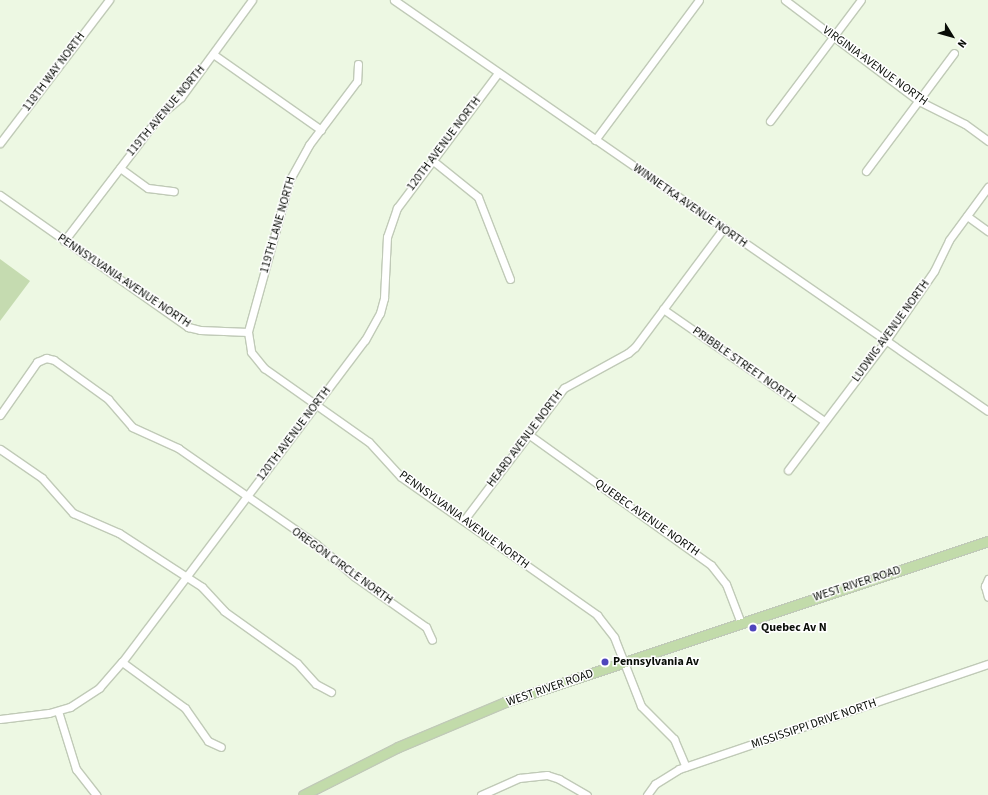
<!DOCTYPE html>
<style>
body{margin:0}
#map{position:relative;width:988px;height:795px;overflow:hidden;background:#edf8e3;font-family:"Source Sans 3",sans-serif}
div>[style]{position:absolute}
.green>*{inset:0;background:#c5dbb0}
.roads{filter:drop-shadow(1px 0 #c0cab7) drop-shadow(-1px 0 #c0cab7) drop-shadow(0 1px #c0cab7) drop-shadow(0 -1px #c0cab7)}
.minor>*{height:7px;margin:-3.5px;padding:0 3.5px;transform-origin:3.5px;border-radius:3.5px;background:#fff}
.major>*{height:9px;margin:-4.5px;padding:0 4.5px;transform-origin:4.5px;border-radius:4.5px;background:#c2dbaa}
.dots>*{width:11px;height:11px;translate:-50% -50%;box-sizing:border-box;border:2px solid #fff;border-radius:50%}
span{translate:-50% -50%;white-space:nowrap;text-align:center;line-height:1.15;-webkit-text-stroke:3px #fff;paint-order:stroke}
.street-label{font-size:12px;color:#090d07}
.poi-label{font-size:12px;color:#090d07;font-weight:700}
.left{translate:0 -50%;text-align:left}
.north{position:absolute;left:932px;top:16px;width:40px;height:40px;-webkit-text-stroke:3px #fff;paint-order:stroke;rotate:127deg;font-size:11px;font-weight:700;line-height:16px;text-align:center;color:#090d07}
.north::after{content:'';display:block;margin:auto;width:14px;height:18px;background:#090d07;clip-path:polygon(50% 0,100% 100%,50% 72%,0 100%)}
</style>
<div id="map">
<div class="green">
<i style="clip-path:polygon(0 259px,30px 281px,0 321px)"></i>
</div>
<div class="roads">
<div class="minor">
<i style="left:394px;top:0;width:722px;rotate:34.68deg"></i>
<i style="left:785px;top:0;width:168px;rotate:37deg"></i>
<i style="left:919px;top:101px;width:51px;rotate:26.6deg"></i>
<i style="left:965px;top:124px;width:29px;rotate:36deg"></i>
<i style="left:213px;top:54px;width:132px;rotate:35.1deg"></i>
<i style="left:358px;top:64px;width:17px;rotate:93deg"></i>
<i style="left:357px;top:81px;width:80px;rotate:126.9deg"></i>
<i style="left:309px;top:145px;width:39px;rotate:119deg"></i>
<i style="left:290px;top:179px;width:159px;rotate:105.4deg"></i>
<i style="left:248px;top:332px;width:20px;rotate:81deg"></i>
<i style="left:251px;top:352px;width:21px;rotate:51deg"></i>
<i style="left:264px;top:368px;width:128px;rotate:35.2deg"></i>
<i style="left:369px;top:442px;width:47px;rotate:47.6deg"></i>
<i style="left:401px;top:477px;width:240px;rotate:35.1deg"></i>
<i style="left:597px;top:615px;width:28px;rotate:52deg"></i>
<i style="left:614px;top:637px;width:74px;rotate:68.6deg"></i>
<i style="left:641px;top:706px;width:47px;rotate:45deg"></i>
<i style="left:674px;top:739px;width:30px;rotate:67deg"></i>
<i style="left:770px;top:121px;width:151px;rotate:-53.1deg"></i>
<i style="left:595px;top:140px;width:174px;rotate:-53.4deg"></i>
<i style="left:0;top:143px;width:180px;rotate:-52.7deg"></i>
<i style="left:432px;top:160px;width:59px;rotate:38.8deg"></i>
<i style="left:478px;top:197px;width:88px;rotate:68.7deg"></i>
<i style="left:120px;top:168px;width:34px;rotate:36deg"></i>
<i style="left:148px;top:188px;width:26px;rotate:7deg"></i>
<i style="left:866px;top:171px;width:147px;rotate:-53.3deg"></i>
<i style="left:0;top:195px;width:230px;rotate:35.1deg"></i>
<i style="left:188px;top:327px;width:12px;rotate:14deg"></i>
<i style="left:200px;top:330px;width:48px;rotate:2.4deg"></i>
<i style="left:967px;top:216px;width:26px;rotate:36deg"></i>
<i style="left:64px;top:241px;width:160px;rotate:-52.6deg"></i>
<i style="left:161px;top:114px;width:26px;rotate:-40deg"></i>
<i style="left:181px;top:97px;width:120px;rotate:-53.8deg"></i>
<i style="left:663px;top:309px;width:196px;rotate:34.8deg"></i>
<i style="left:0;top:415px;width:65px;rotate:-55.1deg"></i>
<i style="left:37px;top:362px;width:10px;rotate:-24deg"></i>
<i style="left:46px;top:358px;width:8px;rotate:14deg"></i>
<i style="left:54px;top:360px;width:67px;rotate:35.8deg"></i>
<i style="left:108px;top:399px;width:37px;rotate:49deg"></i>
<i style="left:132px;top:427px;width:51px;rotate:24.5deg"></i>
<i style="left:178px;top:448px;width:168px;rotate:34.8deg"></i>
<i style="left:316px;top:544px;width:51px;rotate:40.2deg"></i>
<i style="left:355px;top:577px;width:87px;rotate:35.2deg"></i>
<i style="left:426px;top:627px;width:14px;rotate:65deg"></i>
<i style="left:528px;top:434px;width:225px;rotate:35.6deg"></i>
<i style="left:711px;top:565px;width:24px;rotate:52deg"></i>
<i style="left:726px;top:584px;width:42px;rotate:69deg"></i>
<i style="left:0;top:449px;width:51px;rotate:34.6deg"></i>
<i style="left:42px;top:478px;width:47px;rotate:48.5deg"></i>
<i style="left:73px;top:513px;width:50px;rotate:23.5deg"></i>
<i style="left:119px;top:533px;width:99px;rotate:33deg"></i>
<i style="left:202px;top:587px;width:33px;rotate:47deg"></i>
<i style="left:224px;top:611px;width:90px;rotate:35.5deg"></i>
<i style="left:297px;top:663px;width:28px;rotate:48deg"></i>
<i style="left:316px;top:684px;width:17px;rotate:28deg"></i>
<i style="left:788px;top:470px;width:164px;rotate:-52.9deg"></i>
<i style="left:887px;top:339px;width:83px;rotate:-55.3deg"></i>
<i style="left:934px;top:271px;width:34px;rotate:-64deg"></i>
<i style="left:949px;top:240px;width:66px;rotate:-53.7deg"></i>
<i style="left:464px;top:520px;width:166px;rotate:-52.9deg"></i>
<i style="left:564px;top:388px;width:73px;rotate:-28.7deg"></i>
<i style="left:628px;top:353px;width:9px;rotate:-41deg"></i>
<i style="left:635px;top:347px;width:147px;rotate:-53.3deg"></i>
<i style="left:988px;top:579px;width:8px;rotate:113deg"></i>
<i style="left:985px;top:586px;width:11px;rotate:75deg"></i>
<i style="left:122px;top:662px;width:78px;rotate:36.1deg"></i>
<i style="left:185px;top:708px;width:40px;rotate:55.1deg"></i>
<i style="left:208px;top:741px;width:14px;rotate:25deg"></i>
<i style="left:58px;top:711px;width:61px;rotate:72.8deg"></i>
<i style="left:76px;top:769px;width:33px;rotate:52deg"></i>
<i style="left:0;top:719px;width:49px;rotate:-7deg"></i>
<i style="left:49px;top:713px;width:22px;rotate:-16deg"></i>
<i style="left:70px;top:707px;width:35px;rotate:-33deg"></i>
<i style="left:99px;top:688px;width:35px;rotate:-49deg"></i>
<i style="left:122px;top:662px;width:403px;rotate:-53deg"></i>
<i style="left:365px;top:340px;width:31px;rotate:-61deg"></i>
<i style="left:380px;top:313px;width:16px;rotate:-75deg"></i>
<i style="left:384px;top:298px;width:61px;rotate:-87.2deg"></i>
<i style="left:387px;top:237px;width:31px;rotate:-71deg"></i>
<i style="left:397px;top:208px;width:169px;rotate:-53.2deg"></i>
<i style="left:481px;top:795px;width:42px;rotate:-24.1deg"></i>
<i style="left:519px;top:778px;width:28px;rotate:-6deg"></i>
<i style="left:547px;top:775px;width:13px;rotate:18deg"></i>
<i style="left:559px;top:779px;width:32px;rotate:30deg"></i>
<i style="left:647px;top:795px;width:14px;rotate:-54deg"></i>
<i style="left:655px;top:784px;width:28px;rotate:-32deg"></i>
<i style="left:679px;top:769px;width:326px;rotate:-18.8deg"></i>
</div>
<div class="major">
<i style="left:303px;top:795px;width:106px;rotate:-26.8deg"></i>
<i style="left:398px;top:747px;width:116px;rotate:-22.8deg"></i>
<i style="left:505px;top:702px;width:509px;rotate:-18.43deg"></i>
</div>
</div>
<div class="dots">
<i style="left:753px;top:628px;background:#4e45bc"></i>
<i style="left:605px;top:662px;background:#4e45bc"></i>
</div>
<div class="street-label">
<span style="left:875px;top:66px;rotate:36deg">VIRGINIA AVENUE NORTH</span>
<span style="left:54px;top:72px;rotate:-53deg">118TH WAY NORTH</span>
<span style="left:166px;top:111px;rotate:-50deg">119TH AVENUE NORTH</span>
<span style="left:444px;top:144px;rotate:-53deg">120TH AVENUE NORTH</span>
<span style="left:690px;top:206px;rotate:35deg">WINNETKA AVENUE NORTH</span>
<span style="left:278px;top:225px;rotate:-74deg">119TH LANE NORTH</span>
<span style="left:124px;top:281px;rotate:34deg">PENNSYLVANIA AVENUE NORTH</span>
<span style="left:891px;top:331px;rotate:-54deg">LUDWIG AVENUE NORTH</span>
<span style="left:744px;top:365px;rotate:35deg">PRIBBLE STREET NORTH</span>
<span style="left:294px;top:434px;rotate:-53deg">120TH AVENUE NORTH</span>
<span style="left:525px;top:439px;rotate:-53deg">HEARD AVENUE NORTH</span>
<span style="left:647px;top:518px;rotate:35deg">QUEBEC AVENUE NORTH</span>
<span style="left:464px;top:520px;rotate:36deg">PENNSYLVANIA AVENUE NORTH</span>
<span style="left:342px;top:566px;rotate:36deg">OREGON CIRCLE NORTH</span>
<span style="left:857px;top:584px;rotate:-18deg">WEST RIVER ROAD</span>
<span style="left:550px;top:688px;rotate:-19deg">WEST RIVER ROAD</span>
<span style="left:814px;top:724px;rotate:-19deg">MISSISSIPPI DRIVE NORTH</span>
</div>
<div class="poi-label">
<span class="left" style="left:761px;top:628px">Quebec Av N</span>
<span class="left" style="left:613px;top:662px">Pennsylvania Av</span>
</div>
<div class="north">N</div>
</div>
